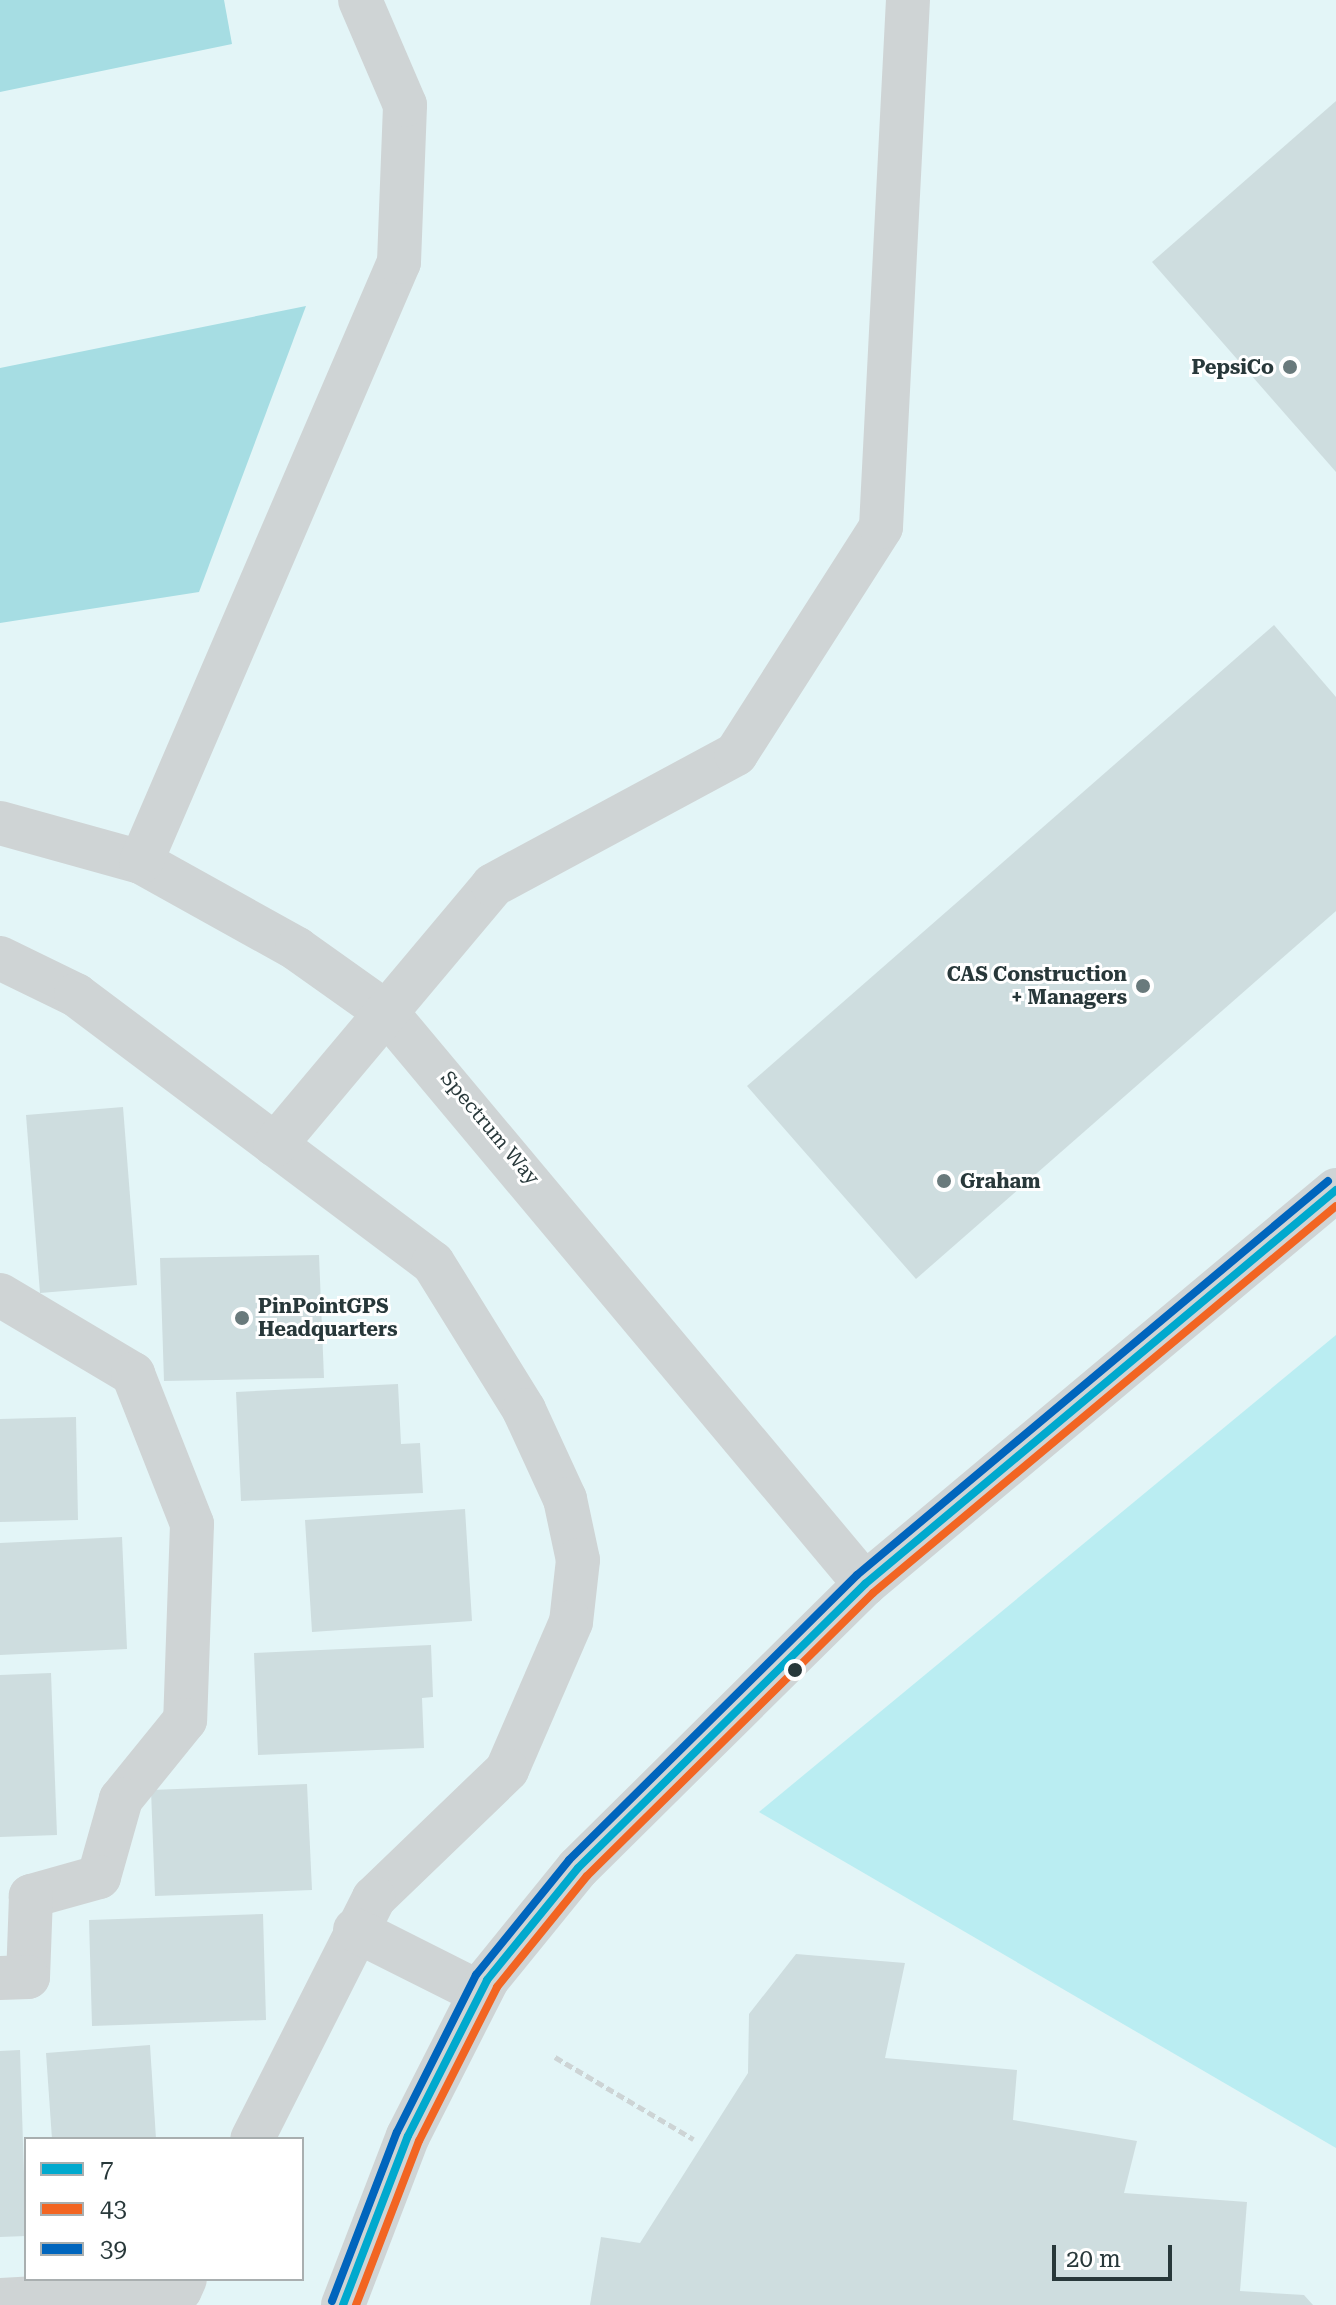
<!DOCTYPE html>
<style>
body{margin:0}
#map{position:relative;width:1336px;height:2305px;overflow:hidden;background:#e3f5f7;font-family:"Roboto Serif",serif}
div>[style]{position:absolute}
.green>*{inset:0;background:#baedf2}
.forest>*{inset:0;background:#a6dde3}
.building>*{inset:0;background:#cedddf}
.path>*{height:5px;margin-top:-2.5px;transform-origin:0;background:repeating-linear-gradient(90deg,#cdd4d5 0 8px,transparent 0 12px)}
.minor>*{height:44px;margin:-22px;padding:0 22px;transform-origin:22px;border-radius:22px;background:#cfd4d5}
.bus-1>*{height:8px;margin:-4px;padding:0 4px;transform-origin:4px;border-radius:4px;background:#00a9ce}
.bus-2>*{height:8px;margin:-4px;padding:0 4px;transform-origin:4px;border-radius:4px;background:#f26522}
.bus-3>*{height:8px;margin:-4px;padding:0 4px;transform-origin:4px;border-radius:4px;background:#0065bd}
.dots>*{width:22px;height:22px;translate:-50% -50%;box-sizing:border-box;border:4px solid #fff;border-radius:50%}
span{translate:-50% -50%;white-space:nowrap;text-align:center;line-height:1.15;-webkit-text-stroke:6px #fff;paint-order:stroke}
.poi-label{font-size:20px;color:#28383a;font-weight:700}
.right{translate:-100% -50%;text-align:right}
.left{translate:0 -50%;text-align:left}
.street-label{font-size:20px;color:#28383a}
.legend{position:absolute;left:24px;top:2137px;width:280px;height:144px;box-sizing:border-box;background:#fff;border:2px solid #a9afb0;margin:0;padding:10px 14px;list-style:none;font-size:24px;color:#28383a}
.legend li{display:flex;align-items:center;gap:16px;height:40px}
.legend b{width:40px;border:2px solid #a9afb0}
.scale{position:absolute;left:1052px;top:2245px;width:120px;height:36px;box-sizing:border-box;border:4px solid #28383a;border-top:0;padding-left:10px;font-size:24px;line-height:28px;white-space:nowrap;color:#28383a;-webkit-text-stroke:6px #fff;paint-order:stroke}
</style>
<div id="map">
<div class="green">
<i style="clip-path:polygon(1336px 1335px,1336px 2148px,759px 1812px)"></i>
</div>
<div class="forest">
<i style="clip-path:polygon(0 0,224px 0,232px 44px,0 92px)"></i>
<i style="clip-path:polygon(306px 306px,199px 592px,0 623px,0 368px)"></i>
</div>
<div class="building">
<i style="clip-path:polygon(1336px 101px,1336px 472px,1152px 262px)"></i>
<i style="clip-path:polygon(1274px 625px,1336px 697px,1336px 911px,916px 1279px,747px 1086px)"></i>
<i style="clip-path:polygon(123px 1107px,137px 1285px,40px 1293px,26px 1115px)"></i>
<i style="clip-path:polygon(319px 1255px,324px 1378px,164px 1381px,160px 1258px)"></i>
<i style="clip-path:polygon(398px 1384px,401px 1444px,420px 1443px,423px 1493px,241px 1501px,236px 1392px)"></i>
<i style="clip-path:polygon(76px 1417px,78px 1520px,0 1522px,0 1419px)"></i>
<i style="clip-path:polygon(465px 1509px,472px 1621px,312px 1632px,305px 1520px)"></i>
<i style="clip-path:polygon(122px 1537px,127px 1649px,0 1655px,0 1543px)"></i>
<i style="clip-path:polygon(431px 1645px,433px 1697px,422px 1698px,424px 1748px,258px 1755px,254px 1653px)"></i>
<i style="clip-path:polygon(51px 1673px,57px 1835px,0 1837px,0 1675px)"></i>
<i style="clip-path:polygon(307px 1784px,312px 1890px,155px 1896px,151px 1790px)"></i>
<i style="clip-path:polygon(263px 1914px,266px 2020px,92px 2026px,89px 1920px)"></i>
<i style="clip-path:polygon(796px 1954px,905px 1963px,885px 2058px,1017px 2070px,1013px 2120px,1137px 2141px,1124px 2193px,1247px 2202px,1240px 2291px,1304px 2295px,1313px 2305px,590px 2305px,601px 2237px,640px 2243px,748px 2073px,749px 2014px)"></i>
<i style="clip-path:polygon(150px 2045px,156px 2139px,52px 2139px,46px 2053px)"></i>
<i style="clip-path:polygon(20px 2050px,26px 2236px,0 2237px,0 2051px)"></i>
</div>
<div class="path">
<i style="left:555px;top:2057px;width:161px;rotate:30.7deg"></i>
</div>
<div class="minor">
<i style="left:0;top:823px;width:146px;rotate:15.5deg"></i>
<i style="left:141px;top:862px;width:179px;rotate:29.1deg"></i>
<i style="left:297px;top:949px;width:110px;rotate:35.4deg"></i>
<i style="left:387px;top:1013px;width:745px;rotate:50.07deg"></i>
<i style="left:141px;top:862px;width:653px;rotate:-66.73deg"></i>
<i style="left:399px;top:262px;width:157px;rotate:-87.8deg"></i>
<i style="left:405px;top:105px;width:114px;rotate:-113.2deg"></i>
<i style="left:0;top:958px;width:85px;rotate:26deg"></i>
<i style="left:76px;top:995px;width:446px;rotate:36.9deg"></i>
<i style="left:433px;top:1263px;width:173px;rotate:58.2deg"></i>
<i style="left:524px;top:1410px;width:98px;rotate:65.3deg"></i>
<i style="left:565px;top:1499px;width:62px;rotate:78deg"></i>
<i style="left:578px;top:1560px;width:62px;rotate:96.4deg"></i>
<i style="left:571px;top:1622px;width:161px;rotate:113.4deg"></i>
<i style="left:507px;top:1770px;width:185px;rotate:136.1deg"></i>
<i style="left:374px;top:1898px;width:270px;rotate:116.8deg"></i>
<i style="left:275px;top:1145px;width:339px;rotate:-50deg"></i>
<i style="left:493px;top:885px;width:276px;rotate:-28.3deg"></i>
<i style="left:736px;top:754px;width:269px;rotate:-57.4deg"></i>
<i style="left:881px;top:527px;width:528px;rotate:-87.07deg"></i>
<i style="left:0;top:1295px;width:155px;rotate:30.7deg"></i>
<i style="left:133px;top:1374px;width:161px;rotate:68.5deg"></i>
<i style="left:192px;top:1524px;width:196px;rotate:92deg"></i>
<i style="left:185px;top:1720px;width:102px;rotate:129deg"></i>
<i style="left:121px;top:1799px;width:81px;rotate:105.8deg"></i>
<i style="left:99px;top:1877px;width:71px;rotate:164.4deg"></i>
<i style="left:31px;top:1896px;width:81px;rotate:92.1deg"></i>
<i style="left:28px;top:1977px;width:28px;rotate:178deg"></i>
<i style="left:355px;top:1930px;width:140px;rotate:26.7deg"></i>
<i style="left:0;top:2300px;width:180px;rotate:-3.2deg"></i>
<i style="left:180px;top:2290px;width:12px;rotate:-66deg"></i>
<i style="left:343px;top:2305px;width:181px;rotate:-69deg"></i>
<i style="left:408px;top:2136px;width:175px;rotate:-63.1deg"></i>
<i style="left:487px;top:1980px;width:144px;rotate:-50.9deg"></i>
<i style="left:578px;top:1868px;width:404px;rotate:-44.7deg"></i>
<i style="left:865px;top:1584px;width:614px;rotate:-39.91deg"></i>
</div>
<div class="bus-1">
<i style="left:343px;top:2305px;width:181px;rotate:-69deg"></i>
<i style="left:408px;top:2136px;width:175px;rotate:-63.1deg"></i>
<i style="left:487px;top:1980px;width:144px;rotate:-50.9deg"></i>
<i style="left:578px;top:1868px;width:404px;rotate:-44.7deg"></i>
<i style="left:865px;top:1584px;width:614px;rotate:-39.91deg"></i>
</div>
<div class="bus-2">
<i style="left:356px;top:2305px;width:176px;rotate:-69deg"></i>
<i style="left:419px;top:2141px;width:173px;rotate:-63.1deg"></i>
<i style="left:497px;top:1987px;width:143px;rotate:-51deg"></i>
<i style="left:587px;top:1876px;width:402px;rotate:-44.7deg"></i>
<i style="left:873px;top:1593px;width:603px;rotate:-39.89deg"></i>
</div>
<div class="bus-3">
<i style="left:332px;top:2301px;width:181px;rotate:-69deg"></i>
<i style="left:397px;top:2132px;width:176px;rotate:-63.3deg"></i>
<i style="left:476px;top:1975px;width:148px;rotate:-51deg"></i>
<i style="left:569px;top:1860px;width:405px;rotate:-44.7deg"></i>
<i style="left:857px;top:1575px;width:614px;rotate:-39.91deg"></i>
</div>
<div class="dots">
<i style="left:1290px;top:367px;background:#697a7c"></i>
<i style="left:1143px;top:986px;background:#697a7c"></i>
<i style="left:944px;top:1181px;background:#697a7c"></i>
<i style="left:242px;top:1318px;background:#697a7c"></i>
<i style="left:795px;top:1670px;background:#28383a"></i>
</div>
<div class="poi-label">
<span class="right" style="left:1274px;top:367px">PepsiCo</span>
<span class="right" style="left:1127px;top:986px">CAS Construction<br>+ Managers</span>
<span class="left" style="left:960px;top:1181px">Graham</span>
<span class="left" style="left:258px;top:1318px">PinPointGPS<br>Headquarters</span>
</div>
<div class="street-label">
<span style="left:490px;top:1128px;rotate:50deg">Spectrum Way</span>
</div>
<ul class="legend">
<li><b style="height:10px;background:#00a9ce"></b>7</li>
<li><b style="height:10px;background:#f26522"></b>43</li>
<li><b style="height:10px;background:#0065bd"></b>39</li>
</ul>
<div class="scale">20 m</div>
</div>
